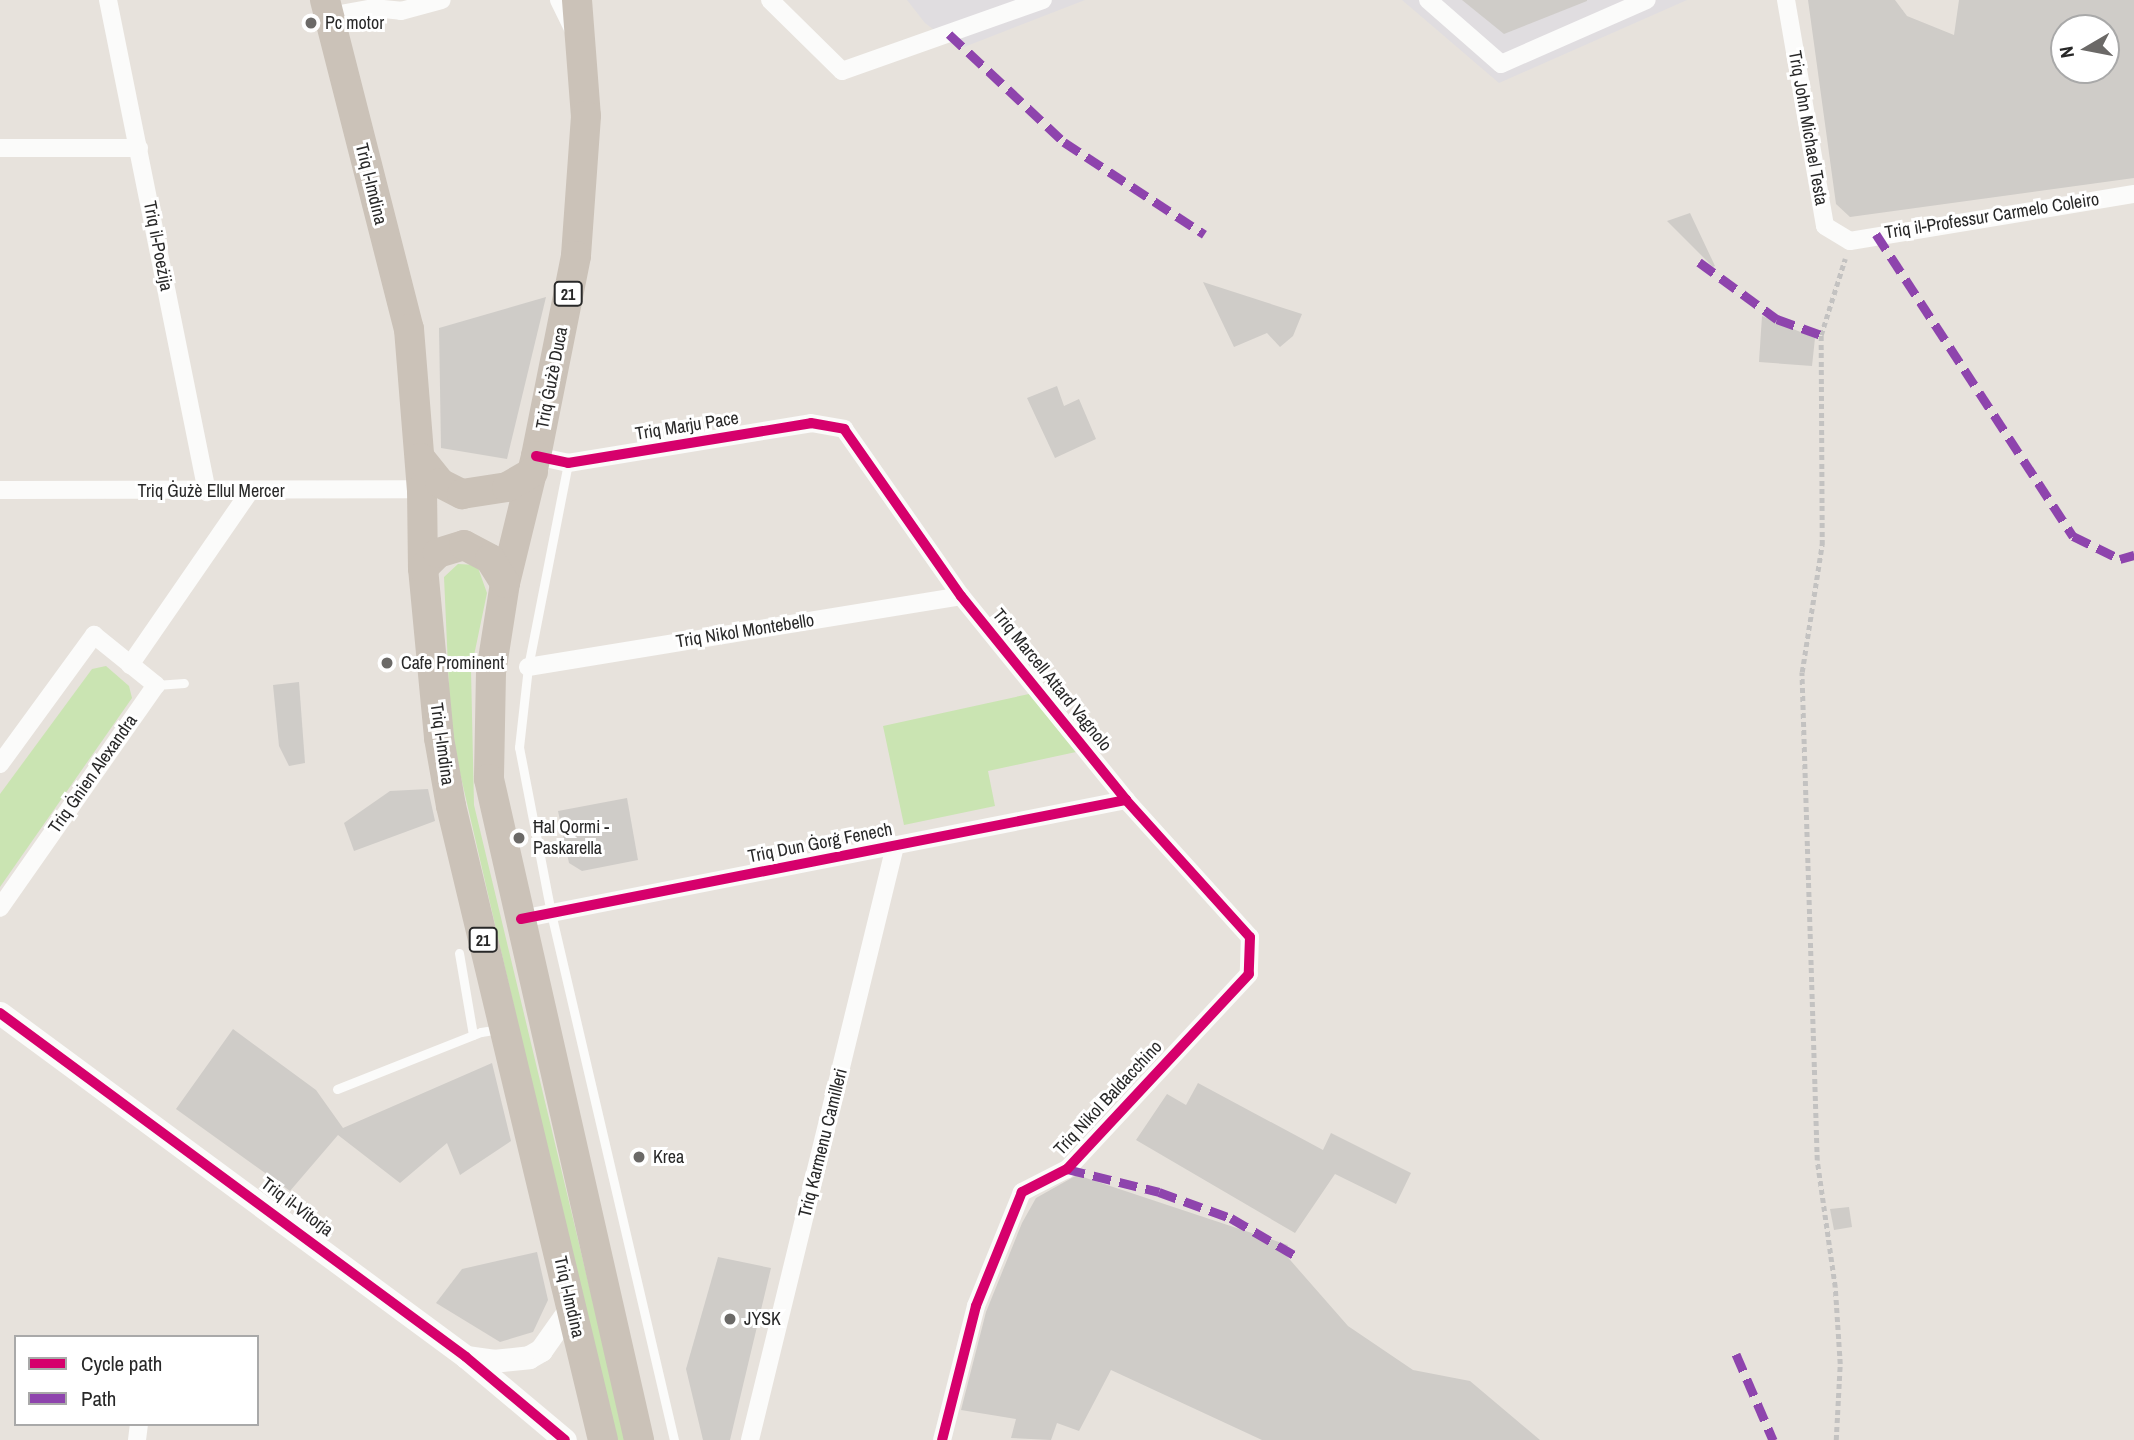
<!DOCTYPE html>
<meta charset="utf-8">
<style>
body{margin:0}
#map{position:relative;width:2134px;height:1440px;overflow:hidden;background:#e7e2dc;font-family:"Archivo Narrow",sans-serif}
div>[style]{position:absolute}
.industrial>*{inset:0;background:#e0dde0}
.green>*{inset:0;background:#cae4b2}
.building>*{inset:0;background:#cfccc8}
.path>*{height:4.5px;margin-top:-2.25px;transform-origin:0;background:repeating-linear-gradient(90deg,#c3c2c1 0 5px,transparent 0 8.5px)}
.service>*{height:9px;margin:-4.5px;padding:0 4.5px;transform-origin:4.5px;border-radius:4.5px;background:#fbfbfa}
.minor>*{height:18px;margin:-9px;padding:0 9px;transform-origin:9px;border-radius:9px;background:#fbfbfa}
.tertiary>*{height:23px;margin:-11.5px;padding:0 11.5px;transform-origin:11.5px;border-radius:11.5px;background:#fbfbfa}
.trunk>*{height:30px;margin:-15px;padding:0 15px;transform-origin:15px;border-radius:15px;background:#cbc2b8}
.quiet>*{height:9px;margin-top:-4.5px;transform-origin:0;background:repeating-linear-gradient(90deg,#8e44ad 0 18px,transparent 0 27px)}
.cycleway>*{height:10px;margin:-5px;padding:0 5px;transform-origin:5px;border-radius:5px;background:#d6006c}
.dots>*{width:19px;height:19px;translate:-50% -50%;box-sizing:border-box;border:4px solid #fff;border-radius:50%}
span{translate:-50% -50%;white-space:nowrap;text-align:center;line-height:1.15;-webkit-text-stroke:6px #fff;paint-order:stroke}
.shield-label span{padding:2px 5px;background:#fff;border:2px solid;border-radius:5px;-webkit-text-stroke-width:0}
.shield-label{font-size:16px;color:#282828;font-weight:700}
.poi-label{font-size:18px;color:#282828}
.left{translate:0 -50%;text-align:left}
.street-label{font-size:18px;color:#282828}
.legend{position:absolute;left:14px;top:1335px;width:245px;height:91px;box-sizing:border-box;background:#fff;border:2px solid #a9a9a9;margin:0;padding:9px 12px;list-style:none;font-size:21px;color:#282828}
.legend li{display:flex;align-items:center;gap:14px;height:35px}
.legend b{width:35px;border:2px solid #a9a9a9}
.north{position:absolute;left:2050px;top:14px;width:70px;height:70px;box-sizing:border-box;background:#fff;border:2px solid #a9a9a9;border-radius:50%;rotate:260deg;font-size:19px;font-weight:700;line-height:28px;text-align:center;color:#282828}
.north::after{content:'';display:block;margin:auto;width:24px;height:32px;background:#6b6967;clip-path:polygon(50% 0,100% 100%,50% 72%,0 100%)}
</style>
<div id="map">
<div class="industrial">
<i style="clip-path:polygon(907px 0,1085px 0,959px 49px,925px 23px)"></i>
<i style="clip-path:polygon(1402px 0,1687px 0,1499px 83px)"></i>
</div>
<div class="green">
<i style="clip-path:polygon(458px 564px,477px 565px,487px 593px,471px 670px,474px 805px,626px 1440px,614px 1440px,451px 734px,444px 577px)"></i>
<i style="clip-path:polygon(106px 666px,129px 686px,132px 698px,0 887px,0 794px,92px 669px)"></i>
<i style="clip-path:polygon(1029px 694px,1076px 752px,988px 771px,995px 806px,904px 825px,883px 726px)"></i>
</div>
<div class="building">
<i style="clip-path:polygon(1462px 0,1587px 0,1587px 1px,1504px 34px)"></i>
<i style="clip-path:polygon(evenodd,1808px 0,1895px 0,1907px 16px,1954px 35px,1959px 0,2134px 0,2134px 178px,1850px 217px,1836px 204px,1808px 0,2064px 28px,2106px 28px,2106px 70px,2064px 70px,2064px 28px)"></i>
<i style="clip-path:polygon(1690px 213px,1715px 266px,1713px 267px,1667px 221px)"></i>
<i style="clip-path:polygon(1203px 282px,1302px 314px,1293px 336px,1280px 347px,1267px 333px,1234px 347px)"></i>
<i style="clip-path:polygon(546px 297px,507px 459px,441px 448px,439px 328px)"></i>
<i style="clip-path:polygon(1762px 316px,1815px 338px,1812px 366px,1759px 362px)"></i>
<i style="clip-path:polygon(1057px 386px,1064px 406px,1079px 399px,1096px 439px,1055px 458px,1027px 398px)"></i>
<i style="clip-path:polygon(299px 682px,305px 763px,289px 766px,279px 746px,273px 685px)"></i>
<i style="clip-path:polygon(428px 789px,435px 821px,354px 851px,344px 823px,390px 791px)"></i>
<i style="clip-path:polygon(627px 798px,638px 860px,582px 871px,569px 863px,558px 811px)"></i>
<i style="clip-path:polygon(233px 1029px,316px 1090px,343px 1128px,492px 1063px,511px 1141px,460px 1175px,447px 1143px,400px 1183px,338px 1135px,290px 1191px,176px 1109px)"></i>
<i style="clip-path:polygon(1198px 1083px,1323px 1150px,1331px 1133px,1411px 1173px,1396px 1204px,1335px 1174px,1295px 1233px,1136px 1140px,1167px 1094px,1186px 1105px)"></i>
<i style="clip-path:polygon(1077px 1175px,1288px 1245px,1284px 1253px,1348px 1326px,1413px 1370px,1470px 1381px,1540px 1440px,1262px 1440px,1111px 1370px,1079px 1431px,1057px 1423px,1051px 1440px,1011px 1438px,1016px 1419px,961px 1410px,986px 1312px,1022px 1223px,1036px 1198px)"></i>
<i style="clip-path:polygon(1849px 1207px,1852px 1227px,1834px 1230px,1830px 1209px)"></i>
<i style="clip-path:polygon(537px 1252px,548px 1300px,533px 1332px,500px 1342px,436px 1303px,462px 1269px)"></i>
<i style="clip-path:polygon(718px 1257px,771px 1268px,730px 1440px,703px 1440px,686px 1369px)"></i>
</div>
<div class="path">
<i style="left:1836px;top:1440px;width:76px;rotate:-87deg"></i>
<i style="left:1840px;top:1364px;width:77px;rotate:-93.7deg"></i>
<i style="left:1835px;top:1287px;width:128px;rotate:-98.1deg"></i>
<i style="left:1817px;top:1160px;width:488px;rotate:-91.8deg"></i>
<i style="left:1802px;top:672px;width:129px;rotate:-81.1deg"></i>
<i style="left:1822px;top:545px;width:210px;rotate:-90.3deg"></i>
<i style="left:1821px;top:335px;width:80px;rotate:-72.5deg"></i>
</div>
<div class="service">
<i style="left:568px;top:463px;width:208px;rotate:101.1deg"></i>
<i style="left:528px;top:667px;width:81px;rotate:96.4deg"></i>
<i style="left:519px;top:747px;width:169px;rotate:79.1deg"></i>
<i style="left:551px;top:913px;width:541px;rotate:76.86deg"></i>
<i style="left:156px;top:685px;width:28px;rotate:-4deg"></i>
<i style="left:459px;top:953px;width:83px;rotate:80.3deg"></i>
<i style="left:337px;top:1089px;width:155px;rotate:-21.6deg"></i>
<i style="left:481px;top:1032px;width:19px;rotate:-9deg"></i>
</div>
<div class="minor">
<i style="left:108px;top:0;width:502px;rotate:78.62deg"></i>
<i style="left:559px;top:0;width:34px;rotate:64deg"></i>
<i style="left:770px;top:0;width:101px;rotate:44.6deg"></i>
<i style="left:842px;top:71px;width:213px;rotate:-19.5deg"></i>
<i style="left:1428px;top:0;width:97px;rotate:41.2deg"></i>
<i style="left:1501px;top:64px;width:159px;rotate:-23.7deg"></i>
<i style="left:1786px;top:0;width:229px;rotate:80.2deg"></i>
<i style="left:1825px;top:226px;width:29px;rotate:31deg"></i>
<i style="left:1850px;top:241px;width:288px;rotate:-9.4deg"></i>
<i style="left:329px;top:16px;width:46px;rotate:-10.1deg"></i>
<i style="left:374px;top:8px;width:27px;rotate:6deg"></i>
<i style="left:401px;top:11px;width:42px;rotate:-15deg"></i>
<i style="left:0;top:148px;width:139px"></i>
<i style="left:536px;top:456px;width:33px;rotate:12deg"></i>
<i style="left:568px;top:463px;width:246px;rotate:-9.3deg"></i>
<i style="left:811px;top:423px;width:34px;rotate:10deg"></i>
<i style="left:844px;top:429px;width:204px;rotate:55deg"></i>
<i style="left:961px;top:596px;width:262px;rotate:51deg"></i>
<i style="left:1126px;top:800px;width:185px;rotate:47.9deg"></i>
<i style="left:1250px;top:937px;width:37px;rotate:92deg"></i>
<i style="left:1249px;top:974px;width:267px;rotate:133deg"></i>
<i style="left:1067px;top:1169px;width:51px;rotate:152.9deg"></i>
<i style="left:1022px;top:1192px;width:123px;rotate:112deg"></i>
<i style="left:976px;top:1306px;width:138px;rotate:104.2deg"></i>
<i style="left:0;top:490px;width:422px;rotate:-0.1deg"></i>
<i style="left:130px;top:665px;width:211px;rotate:-55.4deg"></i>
<i style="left:528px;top:667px;width:439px;rotate:-9.3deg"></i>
<i style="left:0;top:764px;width:160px;rotate:-53.9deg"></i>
<i style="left:94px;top:635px;width:80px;rotate:38.9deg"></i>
<i style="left:156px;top:685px;width:272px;rotate:125deg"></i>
<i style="left:521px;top:919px;width:617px;rotate:-11.13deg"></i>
<i style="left:137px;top:1440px;width:16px;rotate:-83deg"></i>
<i style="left:750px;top:1440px;width:611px;rotate:-76.28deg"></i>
</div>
<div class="tertiary">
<i style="left:0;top:1013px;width:579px;rotate:36.43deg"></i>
<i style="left:466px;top:1357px;width:129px;rotate:40deg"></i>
<i style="left:466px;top:1357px;width:27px;rotate:8deg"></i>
<i style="left:493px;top:1361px;width:36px;rotate:-6deg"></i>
<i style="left:529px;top:1357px;width:14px;rotate:-30deg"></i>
<i style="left:541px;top:1350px;width:54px;rotate:-54.8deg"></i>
</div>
<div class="trunk">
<i style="left:325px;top:0;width:340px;rotate:75.7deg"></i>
<i style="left:409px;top:329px;width:161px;rotate:85.4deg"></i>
<i style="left:422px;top:489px;width:79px;rotate:89.3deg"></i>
<i style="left:423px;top:568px;width:171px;rotate:84.6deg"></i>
<i style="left:439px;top:738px;width:69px;rotate:80deg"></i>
<i style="left:451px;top:806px;width:652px;rotate:76.52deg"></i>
<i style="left:577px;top:0;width:116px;rotate:85.6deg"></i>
<i style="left:586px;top:116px;width:140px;rotate:94.1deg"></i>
<i style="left:576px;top:256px;width:204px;rotate:101.3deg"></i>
<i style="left:536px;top:456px;width:131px;rotate:103.7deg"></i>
<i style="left:505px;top:583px;width:90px;rotate:98.9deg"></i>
<i style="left:491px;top:672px;width:107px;rotate:91.1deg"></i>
<i style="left:489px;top:779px;width:678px;rotate:77.21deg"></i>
<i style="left:420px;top:458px;width:32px;rotate:51deg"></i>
<i style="left:440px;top:483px;width:25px;rotate:27deg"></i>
<i style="left:462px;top:494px;width:46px;rotate:-8.8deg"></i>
<i style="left:507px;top:487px;width:30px;rotate:-30deg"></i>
<i style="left:423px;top:568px;width:21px;rotate:-45deg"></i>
<i style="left:438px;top:553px;width:27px;rotate:-17deg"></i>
<i style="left:464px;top:545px;width:30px;rotate:28deg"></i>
<i style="left:490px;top:559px;width:28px;rotate:58deg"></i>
</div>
<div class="quiet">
<i style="left:949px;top:34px;width:158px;rotate:43.2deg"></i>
<i style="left:1064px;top:142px;width:168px;rotate:33.3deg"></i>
<i style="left:1876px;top:234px;width:361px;rotate:56.9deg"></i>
<i style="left:2073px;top:536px;width:52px;rotate:26.1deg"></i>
<i style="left:2120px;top:559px;width:15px;rotate:-16deg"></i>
<i style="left:1699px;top:262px;width:97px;rotate:36.2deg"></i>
<i style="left:1777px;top:319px;width:47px;rotate:20deg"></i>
<i style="left:1067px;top:1169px;width:95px;rotate:14deg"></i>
<i style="left:1159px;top:1192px;width:77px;rotate:19.9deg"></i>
<i style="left:1231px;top:1218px;width:73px;rotate:30.4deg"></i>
<i style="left:1736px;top:1354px;width:94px;rotate:66.7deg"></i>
</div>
<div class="cycleway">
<i style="left:536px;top:456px;width:33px;rotate:12deg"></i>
<i style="left:568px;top:463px;width:246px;rotate:-9.3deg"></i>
<i style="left:811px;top:423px;width:34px;rotate:10deg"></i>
<i style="left:844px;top:429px;width:204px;rotate:55deg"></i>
<i style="left:961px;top:596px;width:262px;rotate:51deg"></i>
<i style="left:1126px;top:800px;width:185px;rotate:47.9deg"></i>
<i style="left:1250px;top:937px;width:37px;rotate:92deg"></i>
<i style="left:1249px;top:974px;width:267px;rotate:133deg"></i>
<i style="left:1067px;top:1169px;width:51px;rotate:152.9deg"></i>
<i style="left:1022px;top:1192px;width:123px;rotate:112deg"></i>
<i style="left:976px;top:1306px;width:138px;rotate:104.2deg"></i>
<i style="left:521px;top:919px;width:617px;rotate:-11.13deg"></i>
<i style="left:0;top:1013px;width:579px;rotate:36.43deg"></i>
<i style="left:466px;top:1357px;width:129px;rotate:40deg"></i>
</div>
<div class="dots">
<i style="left:311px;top:23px;background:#6b6967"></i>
<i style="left:387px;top:663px;background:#6b6967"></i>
<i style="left:519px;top:838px;background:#6b6967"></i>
<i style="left:639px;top:1157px;background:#6b6967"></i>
<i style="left:730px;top:1319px;background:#6b6967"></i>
</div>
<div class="shield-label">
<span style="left:568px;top:294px">21</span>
<span style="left:483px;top:940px">21</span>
</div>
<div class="poi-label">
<span class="left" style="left:325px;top:23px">Pc motor</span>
<span class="left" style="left:401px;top:663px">Cafe Prominent</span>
<span class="left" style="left:533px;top:838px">Ħal Qormi -<br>Paskarella</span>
<span class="left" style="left:653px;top:1157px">Krea</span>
<span class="left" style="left:744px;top:1319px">JYSK</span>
</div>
<div class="street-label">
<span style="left:1808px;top:128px;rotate:80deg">Triq John Michael Testa</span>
<span style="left:371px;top:184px;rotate:76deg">Triq l-Imdina</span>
<span style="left:1992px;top:216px;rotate:-9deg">Triq il-Professur Carmelo Coleiro</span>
<span style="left:158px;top:246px;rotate:79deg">Triq il-Poeżija</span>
<span style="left:552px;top:378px;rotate:-79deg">Triq Ġużè Duca</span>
<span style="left:687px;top:426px;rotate:-9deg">Triq Marju Pace</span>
<span style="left:211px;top:491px">Triq Ġużè Ellul Mercer</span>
<span style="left:745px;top:631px;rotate:-9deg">Triq Nikol Montebello</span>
<span style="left:1052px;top:680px;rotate:51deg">Triq Marcell Attard Vagnolo</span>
<span style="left:442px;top:744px;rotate:82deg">Triq l-Imdina</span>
<span style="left:93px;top:774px;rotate:-55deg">Triq Ġnien Alexandra</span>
<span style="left:820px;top:843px;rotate:-11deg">Triq Dun Ġorġ Fenech</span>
<span style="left:1108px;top:1098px;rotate:-47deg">Triq Nikol Baldacchino</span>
<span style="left:823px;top:1143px;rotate:-76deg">Triq Karmenu Camilleri</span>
<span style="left:297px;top:1207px;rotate:37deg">Triq il-Vitorja</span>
<span style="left:569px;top:1297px;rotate:77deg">Triq l-Imdina</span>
</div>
<ul class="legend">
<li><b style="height:9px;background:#d6006c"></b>Cycle path</li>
<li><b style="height:9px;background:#8e44ad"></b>Path</li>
</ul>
<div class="north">N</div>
</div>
